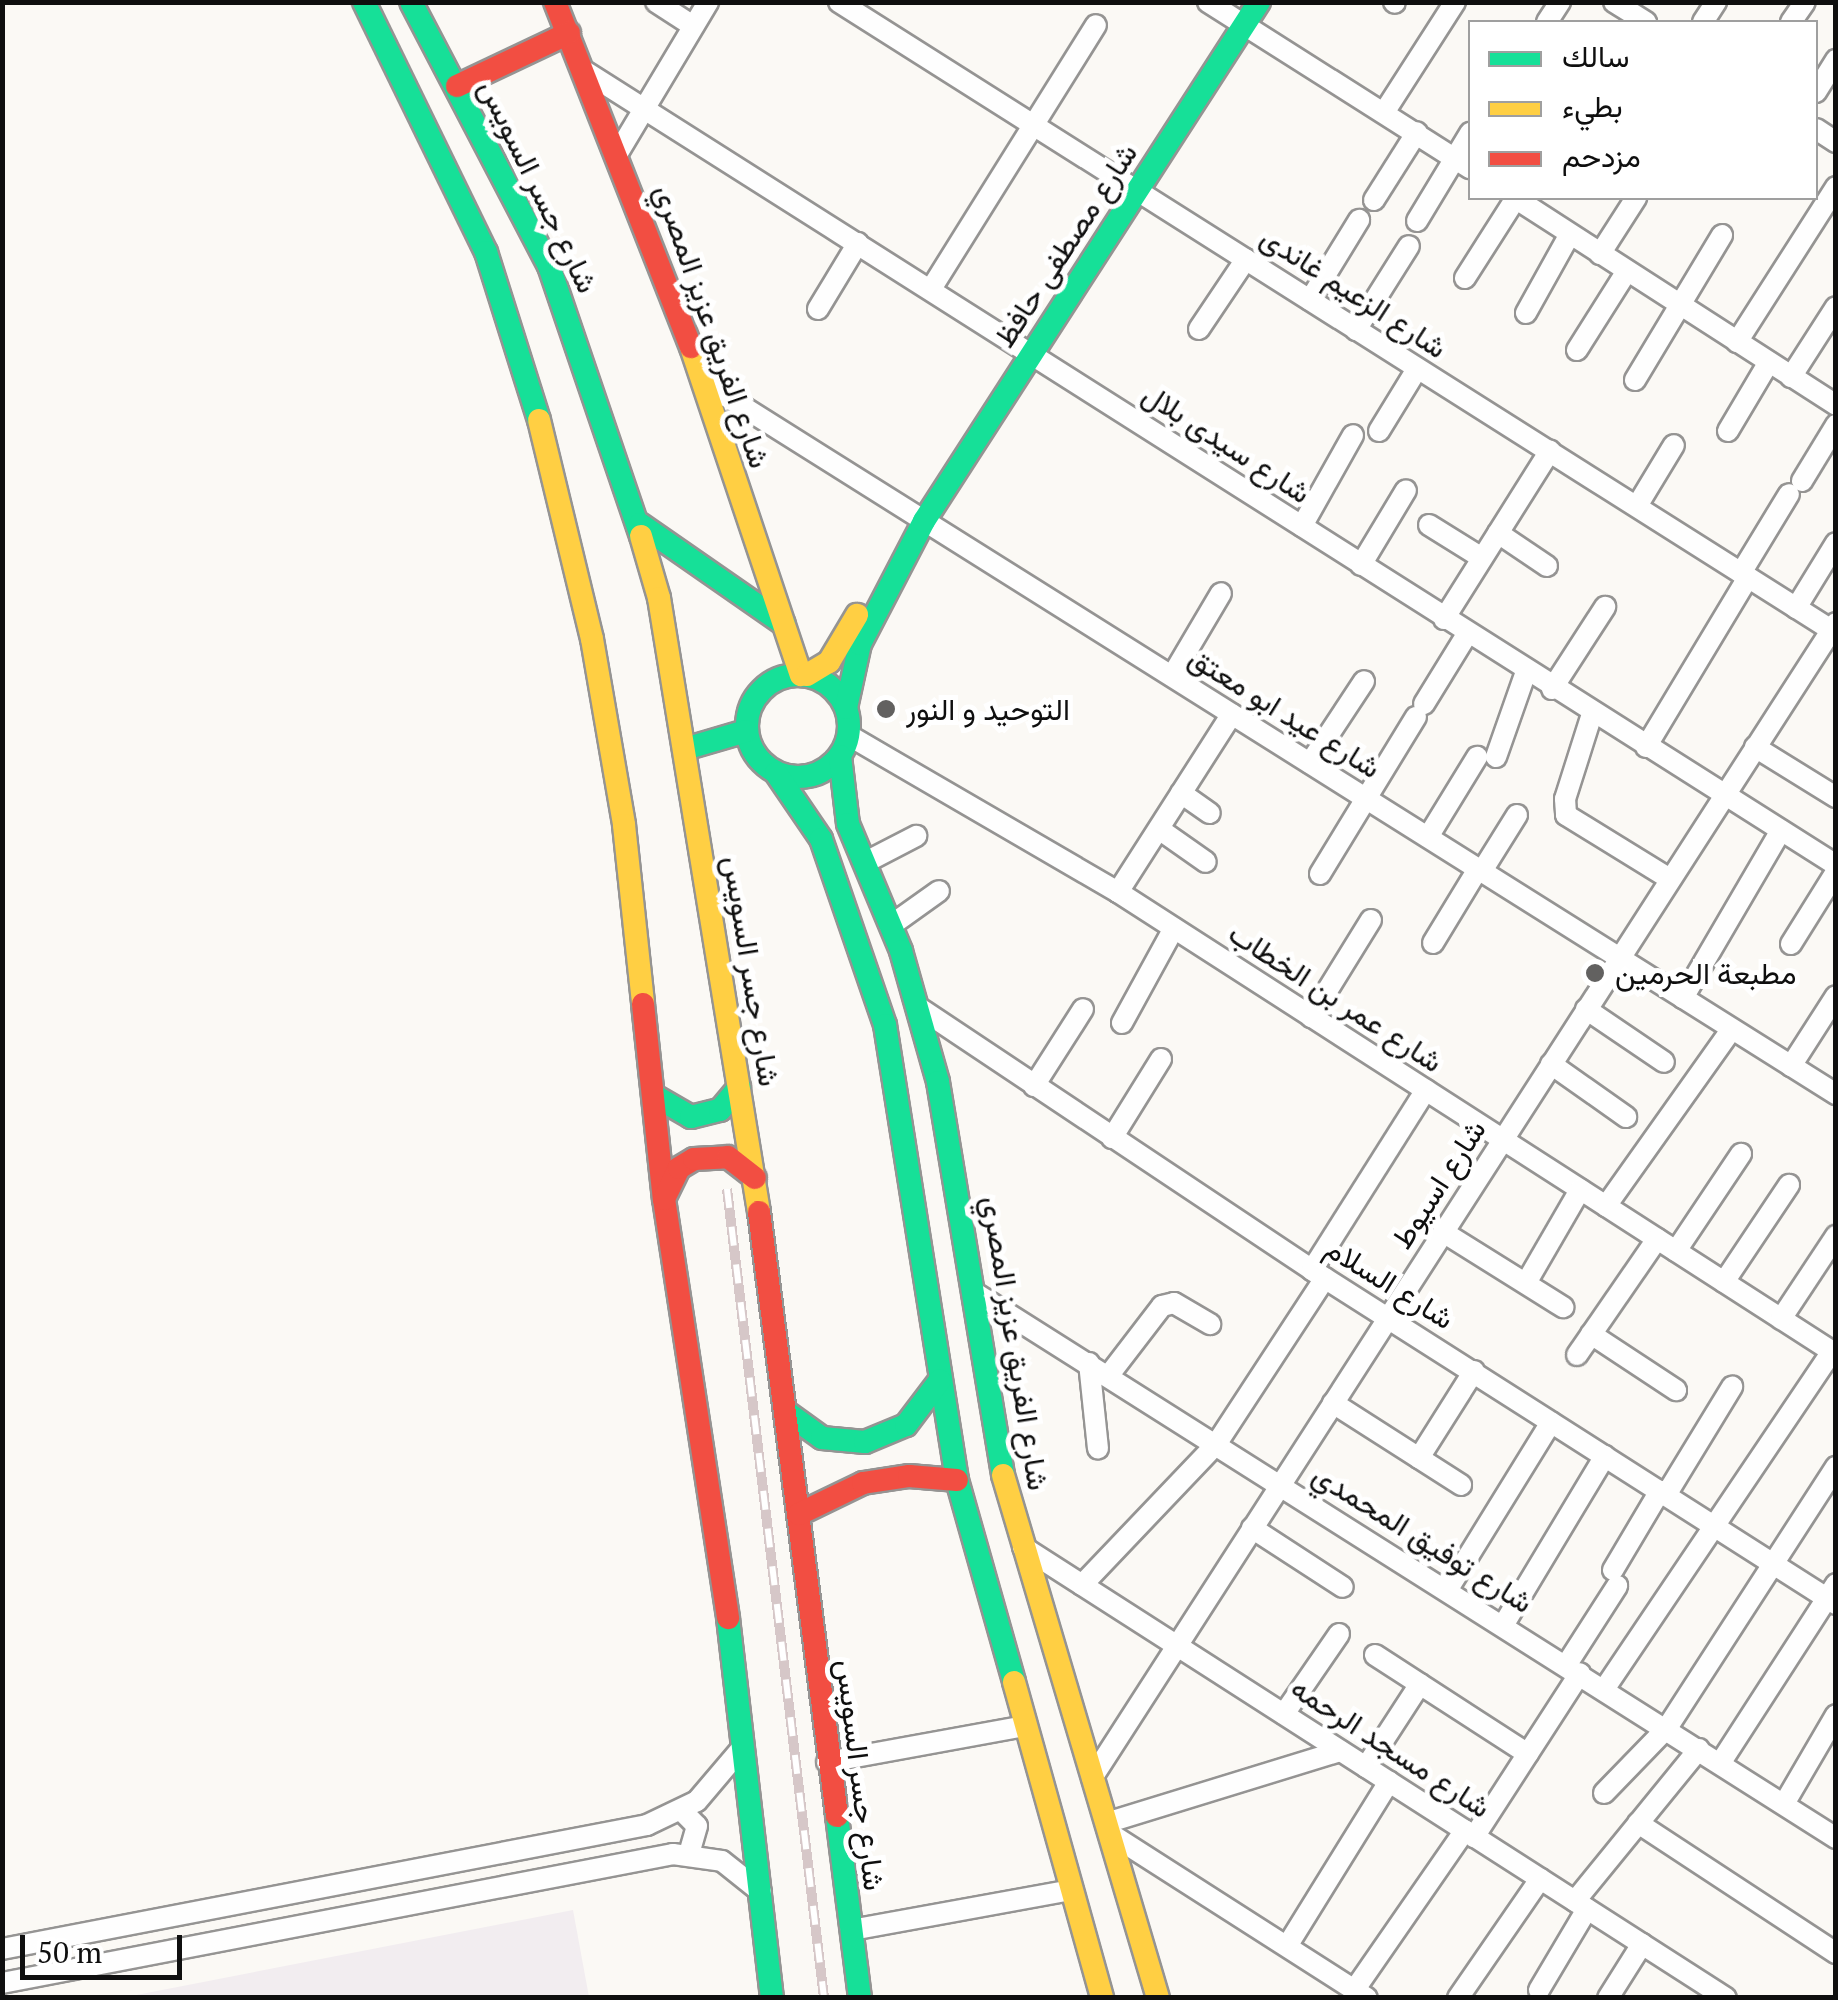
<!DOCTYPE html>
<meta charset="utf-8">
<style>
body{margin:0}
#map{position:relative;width:1838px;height:2000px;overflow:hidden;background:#fbf9f5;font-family:"PT Serif",Vazirmatn,serif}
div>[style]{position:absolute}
.industrial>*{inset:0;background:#f2edf0}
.roads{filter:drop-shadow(2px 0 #959493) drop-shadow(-2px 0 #959493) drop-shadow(0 2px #959493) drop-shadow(0 -2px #959493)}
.street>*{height:20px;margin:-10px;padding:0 10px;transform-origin:10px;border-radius:10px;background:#fefefe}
.fast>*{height:22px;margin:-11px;padding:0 11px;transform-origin:11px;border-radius:11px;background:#16e098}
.fast>.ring{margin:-11px;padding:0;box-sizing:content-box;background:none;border:22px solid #16e098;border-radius:50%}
.slow>*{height:22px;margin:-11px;padding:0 11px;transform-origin:11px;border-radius:11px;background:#ffcf43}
.jam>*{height:22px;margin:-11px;padding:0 11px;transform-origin:11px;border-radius:11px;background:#f24e42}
.rail>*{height:10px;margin-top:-5px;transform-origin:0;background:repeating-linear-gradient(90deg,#fff 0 19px,#d6c7c8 0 38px);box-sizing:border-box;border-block:2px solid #d6c7c8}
.dots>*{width:28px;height:28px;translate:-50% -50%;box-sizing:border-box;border:5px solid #fff;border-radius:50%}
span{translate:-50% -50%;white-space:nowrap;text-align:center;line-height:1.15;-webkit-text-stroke:10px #fff;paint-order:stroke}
.street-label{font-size:30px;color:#0f0f0f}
.poi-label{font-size:30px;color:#0f0f0f}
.left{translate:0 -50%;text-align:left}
.frame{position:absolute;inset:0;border:5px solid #0f0f0f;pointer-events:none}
.legend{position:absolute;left:1468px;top:20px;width:350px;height:180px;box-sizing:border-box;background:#fff;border:2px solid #9f9f9f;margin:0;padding:12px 18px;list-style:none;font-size:30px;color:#0f0f0f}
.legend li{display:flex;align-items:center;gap:20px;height:50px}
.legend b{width:50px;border:2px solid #9f9f9f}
.scale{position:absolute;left:20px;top:1935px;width:162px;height:45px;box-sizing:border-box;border:5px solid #0f0f0f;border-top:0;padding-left:12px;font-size:30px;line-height:35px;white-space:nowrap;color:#0f0f0f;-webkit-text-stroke:8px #fff;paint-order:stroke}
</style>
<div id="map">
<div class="industrial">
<i style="clip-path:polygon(573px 1910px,589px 1997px,126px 1997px)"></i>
</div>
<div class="roads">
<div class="street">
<i style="left:656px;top:2px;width:44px;rotate:33deg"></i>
<i style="left:839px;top:2px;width:1180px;rotate:32.33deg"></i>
<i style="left:1208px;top:2px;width:310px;rotate:32.4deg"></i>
<i style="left:1394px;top:2px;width:1px;rotate:45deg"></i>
<i style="left:1614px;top:2px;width:38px;rotate:32deg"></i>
<i style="left:1547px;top:22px;width:24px;rotate:-57deg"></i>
<i style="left:1703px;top:22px;width:24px;rotate:-57deg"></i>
<i style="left:1791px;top:22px;width:24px;rotate:-55deg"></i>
<i style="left:586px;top:72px;width:1480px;rotate:32.39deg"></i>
<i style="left:1816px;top:92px;width:38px;rotate:-58deg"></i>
<i style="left:1385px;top:111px;width:130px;rotate:-57.3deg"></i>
<i style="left:1816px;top:129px;width:24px;rotate:33deg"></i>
<i style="left:619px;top:151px;width:174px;rotate:-59.1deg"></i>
<i style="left:1515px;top:198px;width:382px;rotate:32.8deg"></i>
<i style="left:1374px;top:200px;width:80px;rotate:-57.7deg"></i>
<i style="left:1417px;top:221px;width:103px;rotate:-58.9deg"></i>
<i style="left:1600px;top:254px;width:67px;rotate:-57.3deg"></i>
<i style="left:1465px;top:278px;width:95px;rotate:-57.5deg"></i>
<i style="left:931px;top:289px;width:311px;rotate:-58deg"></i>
<i style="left:1310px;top:300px;width:94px;rotate:-58.5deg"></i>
<i style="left:818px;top:309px;width:77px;rotate:-58.8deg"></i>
<i style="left:1526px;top:313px;width:90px;rotate:-60.9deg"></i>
<i style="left:1199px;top:329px;width:84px;rotate:-56.1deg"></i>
<i style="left:1356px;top:330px;width:99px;rotate:-57.8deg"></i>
<i style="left:1737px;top:342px;width:184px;rotate:-57.4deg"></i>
<i style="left:1577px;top:350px;width:93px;rotate:-57.7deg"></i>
<i style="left:1791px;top:377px;width:83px;rotate:-57.3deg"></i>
<i style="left:1635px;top:380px;width:169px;rotate:-59deg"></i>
<i style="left:702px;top:381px;width:1340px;rotate:32.16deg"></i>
<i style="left:1379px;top:431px;width:73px;rotate:-58.5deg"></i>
<i style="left:1728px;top:431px;width:80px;rotate:-59.3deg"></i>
<i style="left:1802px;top:481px;width:66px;rotate:-58.7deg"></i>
<i style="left:1637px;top:506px;width:71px;rotate:-58.8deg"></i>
<i style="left:1429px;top:525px;width:62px;rotate:31.9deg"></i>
<i style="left:1302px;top:526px;width:104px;rotate:-60.7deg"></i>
<i style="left:1498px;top:533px;width:59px;rotate:34deg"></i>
<i style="left:1361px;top:565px;width:87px;rotate:-59deg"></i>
<i style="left:1741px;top:573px;width:92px;rotate:-58.7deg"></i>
<i style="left:1796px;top:608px;width:76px;rotate:-58.4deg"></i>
<i style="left:1444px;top:619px;width:199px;rotate:-57.8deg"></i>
<i style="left:1172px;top:676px;width:96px;rotate:-59.4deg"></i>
<i style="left:1552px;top:689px;width:98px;rotate:-57.1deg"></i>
<i style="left:1424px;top:704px;width:82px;rotate:-58.4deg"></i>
<i style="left:1592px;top:714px;width:89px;rotate:107.6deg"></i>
<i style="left:1565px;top:799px;width:16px;rotate:86deg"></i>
<i style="left:1566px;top:815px;width:122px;rotate:31.6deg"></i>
<i style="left:848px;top:735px;width:312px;rotate:30.2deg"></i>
<i style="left:1118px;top:892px;width:854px;rotate:32.76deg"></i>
<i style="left:1646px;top:747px;width:198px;rotate:-59deg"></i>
<i style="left:1755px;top:747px;width:95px;rotate:31.7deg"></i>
<i style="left:1496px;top:757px;width:90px;rotate:-70.6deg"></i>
<i style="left:1310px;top:763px;width:98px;rotate:-56.6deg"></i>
<i style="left:1181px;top:793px;width:35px;rotate:35deg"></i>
<i style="left:1159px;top:829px;width:57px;rotate:35.1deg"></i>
<i style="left:1428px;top:837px;width:94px;rotate:-58.5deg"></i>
<i style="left:864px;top:863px;width:59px;rotate:-27.4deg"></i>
<i style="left:1482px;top:871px;width:66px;rotate:-58deg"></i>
<i style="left:1320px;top:874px;width:184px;rotate:-58.6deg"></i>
<i style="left:1118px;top:892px;width:211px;rotate:-57.4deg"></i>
<i style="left:890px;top:926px;width:60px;rotate:-35.5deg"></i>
<i style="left:1433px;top:943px;width:87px;rotate:-58.7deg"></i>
<i style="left:1791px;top:944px;width:85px;rotate:-58deg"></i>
<i style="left:1683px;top:998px;width:194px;rotate:-59.7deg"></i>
<i style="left:918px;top:1007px;width:474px;rotate:33.7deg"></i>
<i style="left:1312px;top:1270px;width:621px;rotate:32.51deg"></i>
<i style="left:1586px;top:1009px;width:94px;rotate:34.2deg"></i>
<i style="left:1311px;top:1017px;width:114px;rotate:-58.3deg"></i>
<i style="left:1122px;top:1023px;width:108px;rotate:-61.3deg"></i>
<i style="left:1551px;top:1064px;width:92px;rotate:35.2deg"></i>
<i style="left:1791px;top:1066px;width:83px;rotate:-57.3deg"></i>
<i style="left:1034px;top:1086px;width:91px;rotate:-57.5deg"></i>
<i style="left:1112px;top:1138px;width:93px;rotate:-58.2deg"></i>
<i style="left:1606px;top:1206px;width:217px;rotate:-54.6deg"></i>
<i style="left:1443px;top:1232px;width:142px;rotate:32deg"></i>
<i style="left:1676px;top:1251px;width:117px;rotate:-56.2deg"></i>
<i style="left:1312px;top:1270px;width:213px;rotate:-57.7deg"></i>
<i style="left:1724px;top:1282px;width:117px;rotate:-56.2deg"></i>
<i style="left:1526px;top:1283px;width:108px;rotate:-59.9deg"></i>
<i style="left:975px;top:1293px;width:1019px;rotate:32.33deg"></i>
<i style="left:1781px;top:1319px;width:100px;rotate:-56.5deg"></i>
<i style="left:1591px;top:1334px;width:102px;rotate:33.4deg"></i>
<i style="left:1577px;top:1355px;width:141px;rotate:-55.4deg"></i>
<i style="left:1089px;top:1363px;width:86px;rotate:84deg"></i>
<i style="left:1109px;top:1375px;width:87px;rotate:-52.5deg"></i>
<i style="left:1162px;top:1306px;width:12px;rotate:-14deg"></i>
<i style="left:1174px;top:1303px;width:42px;rotate:30.3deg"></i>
<i style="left:1333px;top:1403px;width:152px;rotate:32.6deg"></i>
<i style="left:1419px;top:1458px;width:103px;rotate:-57.7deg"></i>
<i style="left:1666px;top:1495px;width:127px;rotate:-58.6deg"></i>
<i style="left:1252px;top:1528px;width:108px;rotate:33deg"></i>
<i style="left:1023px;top:1547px;width:835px;rotate:32.68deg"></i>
<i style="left:1613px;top:1570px;width:92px;rotate:-59.3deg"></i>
<i style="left:1082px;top:1585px;width:196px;rotate:-46.4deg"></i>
<i style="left:1217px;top:1443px;width:197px;rotate:-56.8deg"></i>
<i style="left:1448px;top:1589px;width:196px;rotate:-58.3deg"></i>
<i style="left:1504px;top:1624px;width:196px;rotate:-59deg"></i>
<i style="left:1375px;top:1655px;width:182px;rotate:32.9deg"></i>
<i style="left:1567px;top:1664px;width:93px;rotate:-57.3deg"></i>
<i style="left:1605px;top:1688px;width:406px;rotate:-56deg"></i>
<i style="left:1284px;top:1714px;width:97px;rotate:-55.5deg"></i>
<i style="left:827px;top:1762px;width:201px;rotate:-10.3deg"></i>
<i style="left:1721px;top:1762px;width:212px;rotate:-57.1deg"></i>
<i style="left:1366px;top:1767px;width:99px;rotate:-57deg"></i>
<i style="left:1092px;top:1778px;width:1374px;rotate:-57.21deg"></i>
<i style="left:1604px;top:1793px;width:91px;rotate:-45.9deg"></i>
<i style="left:1667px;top:1728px;width:311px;rotate:-57.1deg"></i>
<i style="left:1784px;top:1804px;width:103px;rotate:-59.7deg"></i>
<i style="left:682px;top:1811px;width:21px;rotate:45deg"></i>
<i style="left:697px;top:1826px;width:29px;rotate:106deg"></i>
<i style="left:1106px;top:1823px;width:245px;rotate:-17.1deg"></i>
<i style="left:1638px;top:1823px;width:237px;rotate:33.3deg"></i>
<i style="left:1109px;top:1833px;width:306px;rotate:32.6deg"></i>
<i style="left:1474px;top:1837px;width:195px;rotate:-57.1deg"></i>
<i style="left:1575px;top:1901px;width:196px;rotate:-50.8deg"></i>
<i style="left:851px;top:1930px;width:225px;rotate:-10.3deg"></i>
<i style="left:1289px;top:1943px;width:190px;rotate:-58.2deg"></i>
<i style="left:2px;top:1949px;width:657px;rotate:-10.88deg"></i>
<i style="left:647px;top:1825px;width:55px;rotate:-25.6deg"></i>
<i style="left:697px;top:1801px;width:70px;rotate:-49.7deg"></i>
<i style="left:2px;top:1983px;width:683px;rotate:-10.88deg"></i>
<i style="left:673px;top:1854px;width:49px;rotate:8.1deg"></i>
<i style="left:722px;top:1861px;width:50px;rotate:38.5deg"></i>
<i style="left:1355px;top:1989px;width:193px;rotate:-55.3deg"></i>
<i style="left:1539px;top:1990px;width:94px;rotate:-59.3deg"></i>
<i style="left:1458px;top:1998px;width:145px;rotate:-55.4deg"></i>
<i style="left:1608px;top:1998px;width:64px;rotate:-57.8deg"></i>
</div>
<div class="fast">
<i style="left:364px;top:2px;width:278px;rotate:64deg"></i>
<i style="left:486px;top:252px;width:176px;rotate:72.5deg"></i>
<i style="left:411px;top:2px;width:298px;rotate:62.4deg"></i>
<i style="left:549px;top:266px;width:285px;rotate:71.2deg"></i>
<i style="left:640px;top:524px;width:175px;rotate:34.8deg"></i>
<i class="ring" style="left:747px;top:675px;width:80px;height:80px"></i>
<i style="left:846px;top:708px;width:66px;rotate:-77.7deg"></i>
<i style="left:860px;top:644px;width:139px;rotate:-62.5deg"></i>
<i style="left:924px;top:521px;width:618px;rotate:-57.16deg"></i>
<i style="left:688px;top:748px;width:60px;rotate:-16.3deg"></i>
<i style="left:840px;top:756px;width:68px;rotate:83.3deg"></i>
<i style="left:848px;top:824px;width:138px;rotate:67.3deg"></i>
<i style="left:901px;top:951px;width:136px;rotate:74.2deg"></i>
<i style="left:938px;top:1082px;width:398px;rotate:80.6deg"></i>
<i style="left:776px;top:773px;width:80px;rotate:55.7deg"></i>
<i style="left:821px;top:839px;width:197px;rotate:71deg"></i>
<i style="left:885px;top:1025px;width:461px;rotate:81deg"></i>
<i style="left:957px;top:1480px;width:210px;rotate:74.2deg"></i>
<i style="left:653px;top:1095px;width:44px;rotate:30.1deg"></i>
<i style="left:691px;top:1117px;width:30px;rotate:-14deg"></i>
<i style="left:720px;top:1110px;width:30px;rotate:-50deg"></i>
<i style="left:786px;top:1412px;width:44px;rotate:35.8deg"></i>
<i style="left:822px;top:1438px;width:43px;rotate:5.3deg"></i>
<i style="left:865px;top:1442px;width:44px;rotate:-22.5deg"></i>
<i style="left:906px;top:1425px;width:56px;rotate:-52.9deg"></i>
<i style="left:728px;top:1618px;width:383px;rotate:83.4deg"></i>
<i style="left:837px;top:1816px;width:183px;rotate:82.8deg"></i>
</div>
<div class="slow">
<i style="left:691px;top:347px;width:346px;rotate:71.5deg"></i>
<i style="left:539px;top:420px;width:225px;rotate:76.4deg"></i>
<i style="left:592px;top:639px;width:189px;rotate:80.2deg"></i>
<i style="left:624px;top:825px;width:180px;rotate:83.9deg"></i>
<i style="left:641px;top:536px;width:65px;rotate:73.8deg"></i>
<i style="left:659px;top:598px;width:622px;rotate:80.75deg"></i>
<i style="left:807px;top:675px;width:26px;rotate:-31deg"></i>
<i style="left:829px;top:662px;width:55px;rotate:-59.2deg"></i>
<i style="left:1003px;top:1475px;width:545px;rotate:73.49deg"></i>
<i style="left:1014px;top:1682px;width:328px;rotate:74.4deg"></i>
</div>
<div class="jam">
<i style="left:555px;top:2px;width:371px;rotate:68.5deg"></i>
<i style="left:457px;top:86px;width:124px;rotate:-25.3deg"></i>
<i style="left:643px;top:1004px;width:196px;rotate:83.9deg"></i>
<i style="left:664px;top:1199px;width:424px;rotate:81.3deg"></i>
<i style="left:664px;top:1199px;width:34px;rotate:-64deg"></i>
<i style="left:679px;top:1168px;width:17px;rotate:-31deg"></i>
<i style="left:694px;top:1159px;width:34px;rotate:-3deg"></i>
<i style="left:728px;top:1157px;width:34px;rotate:38deg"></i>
<i style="left:759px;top:1212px;width:609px;rotate:82.64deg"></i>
<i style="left:799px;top:1514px;width:71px;rotate:-25.8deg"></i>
<i style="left:863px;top:1483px;width:47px;rotate:-8.7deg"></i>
<i style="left:909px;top:1476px;width:48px;rotate:4.8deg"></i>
</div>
</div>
<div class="rail">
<i style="left:727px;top:1189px;width:815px;rotate:83.16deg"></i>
</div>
<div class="dots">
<i style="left:886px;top:709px;background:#626160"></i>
<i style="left:1595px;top:973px;background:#626160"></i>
</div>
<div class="street-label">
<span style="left:539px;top:186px;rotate:64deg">شارع جسر السويس</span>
<span style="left:1065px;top:245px;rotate:-57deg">شارع مصطفى حافظ</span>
<span style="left:1354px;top:292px;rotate:33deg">شارع الزعيم غاندى</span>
<span style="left:713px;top:326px;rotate:71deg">شارع الفريق عزيز المصري</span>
<span style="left:1227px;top:443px;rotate:33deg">شارع سيدى بلال</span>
<span style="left:1285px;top:712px;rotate:32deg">شارع عيد ابو معتق</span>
<span style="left:752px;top:971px;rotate:81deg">شارع جسر السويس</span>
<span style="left:1336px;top:997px;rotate:33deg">شارع عمر بن الخطاب</span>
<span style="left:1438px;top:1184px;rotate:-57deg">شارع اسيوط</span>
<span style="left:1390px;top:1283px;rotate:32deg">شارع السلام</span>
<span style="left:1016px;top:1343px;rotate:81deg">شارع الفريق عزيز المصري</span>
<span style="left:1423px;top:1538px;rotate:32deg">شارع توفيق المحمدي</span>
<span style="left:1391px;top:1747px;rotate:33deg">شارع مسجد الرحمه</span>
<span style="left:861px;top:1775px;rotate:83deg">شارع جسر السويس</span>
</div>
<div class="poi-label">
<span class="left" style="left:906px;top:709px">التوحيد و النور</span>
<span class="left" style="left:1615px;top:973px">مطبعة الحرمين</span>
</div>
<div class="frame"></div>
<ul class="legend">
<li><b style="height:12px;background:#16e098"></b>سالك</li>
<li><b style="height:12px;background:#ffcf43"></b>بطيء</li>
<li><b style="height:12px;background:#f24e42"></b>مزدحم</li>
</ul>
<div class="scale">50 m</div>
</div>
